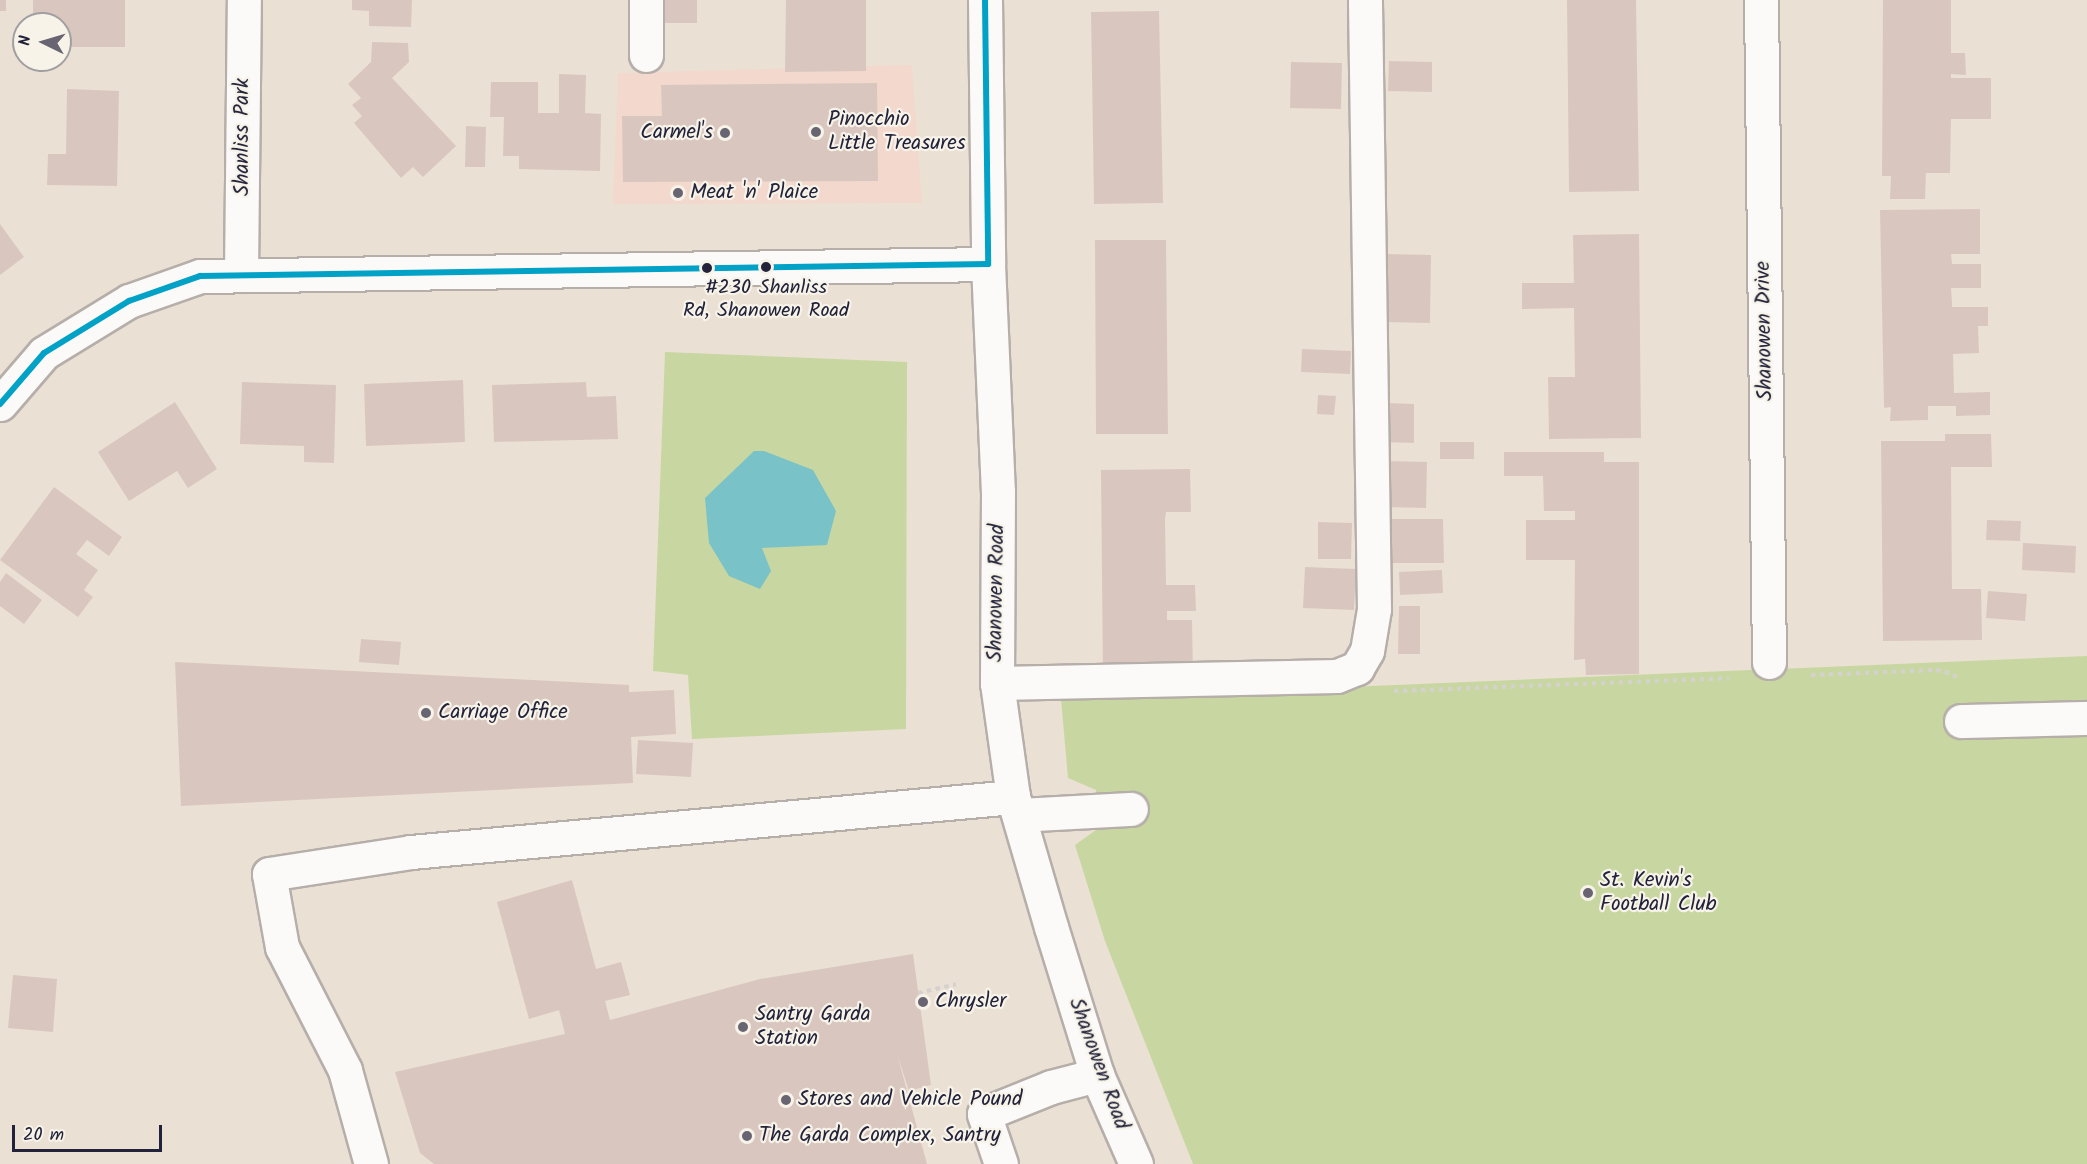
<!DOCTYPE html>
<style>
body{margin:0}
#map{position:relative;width:2087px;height:1164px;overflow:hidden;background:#ebe0d4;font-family:Kalam,sans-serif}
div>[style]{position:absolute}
.built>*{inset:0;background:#f2d8cd}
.green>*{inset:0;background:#c8d7a1}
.water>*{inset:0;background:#78c2c8}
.building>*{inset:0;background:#d9c7bf}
.path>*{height:4px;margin-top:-2px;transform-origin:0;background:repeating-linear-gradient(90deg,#d4d1cf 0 4.5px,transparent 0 9px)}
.roads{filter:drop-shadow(2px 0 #b5aea9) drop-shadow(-2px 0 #b5aea9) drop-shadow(0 2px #b5aea9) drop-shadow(0 -2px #b5aea9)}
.minor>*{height:33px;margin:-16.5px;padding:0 16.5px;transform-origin:16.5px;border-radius:16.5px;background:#fcfaf9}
.bus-1>*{height:6px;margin:-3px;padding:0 3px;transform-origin:3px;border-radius:3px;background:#02a2c7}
.dots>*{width:16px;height:16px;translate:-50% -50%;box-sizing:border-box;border:3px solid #f7f3e8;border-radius:50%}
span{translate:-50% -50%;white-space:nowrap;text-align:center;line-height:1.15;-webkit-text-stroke:4.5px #f7f3e8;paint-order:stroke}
.bus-label{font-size:20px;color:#22223b}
.poi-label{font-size:21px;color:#22223b}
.left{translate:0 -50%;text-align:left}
.right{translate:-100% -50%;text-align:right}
.street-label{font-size:21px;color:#22223b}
.north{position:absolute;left:12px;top:12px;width:60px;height:60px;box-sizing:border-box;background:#f7f3e8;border:2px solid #a29fa3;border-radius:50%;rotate:275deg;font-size:16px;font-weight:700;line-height:24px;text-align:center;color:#22223b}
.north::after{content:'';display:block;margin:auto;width:21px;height:27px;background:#686471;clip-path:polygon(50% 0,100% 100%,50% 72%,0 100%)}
.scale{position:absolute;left:12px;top:1125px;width:150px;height:27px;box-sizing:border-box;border:3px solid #22223b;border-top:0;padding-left:8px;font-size:18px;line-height:21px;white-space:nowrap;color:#22223b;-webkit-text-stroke:4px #f7f3e8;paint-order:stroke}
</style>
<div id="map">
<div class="built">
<i style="clip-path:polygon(912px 65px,922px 203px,613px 204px,618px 73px)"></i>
</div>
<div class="green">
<i style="clip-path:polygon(665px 352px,907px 362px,906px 729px,692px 739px,688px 675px,653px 671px)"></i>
<i style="clip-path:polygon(2087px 656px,2087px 1164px,1193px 1164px,1105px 941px,1075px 845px,1100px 827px,1096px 790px,1068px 778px,1061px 699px)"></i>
</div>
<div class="water">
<i style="clip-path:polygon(754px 451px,764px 451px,813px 470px,836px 511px,827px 545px,762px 548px,771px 571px,760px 589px,729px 576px,709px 543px,705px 498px)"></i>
</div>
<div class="building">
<i style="clip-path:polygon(0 0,6px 0,6px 11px,0 11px)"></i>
<i style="clip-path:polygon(33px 0,125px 0,125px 47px,66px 47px,66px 30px,60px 30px,60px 24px,33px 24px)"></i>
<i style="clip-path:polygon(352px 0,412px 0,411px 27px,369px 26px,369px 11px,352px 10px)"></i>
<i style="clip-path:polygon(660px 0,697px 0,697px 23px,660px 23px)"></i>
<i style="clip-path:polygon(786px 0,866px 0,866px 71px,785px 72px)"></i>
<i style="clip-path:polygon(1567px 0,1636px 0,1639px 191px,1569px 192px)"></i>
<i style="clip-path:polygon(1883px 0,1951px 0,1951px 53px,1965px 53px,1966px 75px,1951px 74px,1951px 78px,1991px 78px,1991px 119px,1951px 119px,1950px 173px,1926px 173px,1925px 199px,1890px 199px,1891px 176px,1882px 176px)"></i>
<i style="clip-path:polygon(1159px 11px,1163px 203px,1094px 204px,1091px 12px)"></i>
<i style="clip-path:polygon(372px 42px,408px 43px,409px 62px,392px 78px,456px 146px,423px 177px,413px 167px,401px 178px,354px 123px,362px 116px,352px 105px,361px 98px,348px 84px,371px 62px)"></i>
<i style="clip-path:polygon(1389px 61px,1432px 62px,1432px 92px,1388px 91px)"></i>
<i style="clip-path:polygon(1291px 62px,1342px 63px,1341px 109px,1290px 108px)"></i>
<i style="clip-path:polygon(559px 74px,586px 75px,585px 113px,601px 114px,600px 171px,519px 169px,519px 156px,503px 156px,504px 117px,490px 117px,491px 82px,538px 82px,538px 113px,559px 113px)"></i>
<i style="clip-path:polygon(877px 83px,878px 181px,623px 182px,622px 116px,662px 116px,661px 85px)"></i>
<i style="clip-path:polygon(67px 89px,119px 91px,117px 186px,47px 185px,48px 154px,66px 154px)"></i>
<i style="clip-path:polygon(466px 126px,486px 127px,485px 167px,465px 167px)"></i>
<i style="clip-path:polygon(1980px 209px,1980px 254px,1951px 254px,1952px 264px,1981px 264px,1981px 288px,1951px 288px,1952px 303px,1952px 307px,1988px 307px,1988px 326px,1978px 326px,1979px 353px,1953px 354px,1954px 393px,1990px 392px,1990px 415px,1956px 416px,1956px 406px,1928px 406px,1928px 420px,1890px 421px,1891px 407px,1884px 408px,1880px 210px)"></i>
<i style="clip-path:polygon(0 224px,24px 257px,0 275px)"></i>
<i style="clip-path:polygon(1639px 234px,1641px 438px,1549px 439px,1548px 377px,1575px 377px,1574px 308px,1522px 309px,1522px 283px,1574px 283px,1573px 235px)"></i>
<i style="clip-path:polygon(1095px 240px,1166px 240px,1168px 434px,1096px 434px)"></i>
<i style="clip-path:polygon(1386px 254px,1431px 255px,1430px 323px,1385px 322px)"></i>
<i style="clip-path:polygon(1302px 349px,1351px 351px,1350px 374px,1301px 372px)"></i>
<i style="clip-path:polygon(463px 380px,465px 442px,366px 446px,364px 384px)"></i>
<i style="clip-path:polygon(242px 382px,336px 385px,334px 463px,304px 462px,304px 446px,240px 444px)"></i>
<i style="clip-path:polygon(586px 382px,587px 397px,616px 396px,618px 439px,494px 442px,492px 385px)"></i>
<i style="clip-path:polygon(1318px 395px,1336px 396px,1334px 415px,1317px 414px)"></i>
<i style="clip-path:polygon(175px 402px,217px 469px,188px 488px,177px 471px,129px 501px,98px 452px)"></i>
<i style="clip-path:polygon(1385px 403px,1414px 404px,1414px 443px,1384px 442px)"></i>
<i style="clip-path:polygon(1945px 434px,1991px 434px,1992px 467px,1951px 467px,1952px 589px,1981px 589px,1982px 640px,1883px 641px,1881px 441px,1945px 441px)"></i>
<i style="clip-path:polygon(1440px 442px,1474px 442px,1474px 459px,1440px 459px)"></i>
<i style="clip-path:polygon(1504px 452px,1604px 452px,1604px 462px,1639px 462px,1639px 674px,1586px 675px,1585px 659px,1574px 660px,1575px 560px,1526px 560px,1526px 520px,1575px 520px,1575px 511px,1544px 511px,1543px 476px,1504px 476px)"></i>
<i style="clip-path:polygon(1386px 461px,1427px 462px,1426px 508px,1385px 507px)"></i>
<i style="clip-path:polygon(1190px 469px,1191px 512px,1166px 512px,1165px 519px,1166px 585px,1195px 585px,1196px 611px,1167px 611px,1167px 620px,1192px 620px,1193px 675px,1103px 677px,1101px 470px)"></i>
<i style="clip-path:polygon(54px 487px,122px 537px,109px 556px,87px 540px,76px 554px,98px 570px,84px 590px,93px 597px,78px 617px,0 560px)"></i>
<i style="clip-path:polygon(1386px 519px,1443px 519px,1444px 563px,1386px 563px)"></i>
<i style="clip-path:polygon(1987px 520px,2021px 521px,2020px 541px,1986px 540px)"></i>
<i style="clip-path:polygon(1318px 522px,1352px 523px,1351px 559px,1318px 559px)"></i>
<i style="clip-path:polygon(2023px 543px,2076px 546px,2075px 573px,2022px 570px)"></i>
<i style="clip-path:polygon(1305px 567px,1356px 569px,1354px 610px,1303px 608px)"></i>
<i style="clip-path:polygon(1442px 570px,1443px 593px,1400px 595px,1399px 572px)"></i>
<i style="clip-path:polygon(6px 573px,42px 600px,24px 624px,0 606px,0 582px)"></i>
<i style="clip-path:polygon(1988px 591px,2027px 594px,2025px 621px,1986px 618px)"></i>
<i style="clip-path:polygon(1399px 606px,1420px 606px,1420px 654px,1398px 654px)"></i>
<i style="clip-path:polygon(361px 639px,401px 642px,399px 665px,359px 662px)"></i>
<i style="clip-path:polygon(175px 662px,629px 685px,629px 692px,674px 690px,676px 734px,631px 737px,633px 783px,181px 806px)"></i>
<i style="clip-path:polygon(638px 740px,693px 743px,691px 777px,636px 774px)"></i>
<i style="clip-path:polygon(572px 880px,596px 969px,621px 962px,630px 995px,605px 1001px,610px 1020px,760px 979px,913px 954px,931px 1085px,909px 1091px,897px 1054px,927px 1164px,434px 1164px,420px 1153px,395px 1072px,565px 1034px,559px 1010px,529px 1019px,497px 902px)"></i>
<i style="clip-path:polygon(13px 975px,57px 979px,53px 1032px,8px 1028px)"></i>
</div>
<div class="path">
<i style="left:1811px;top:675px;width:125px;rotate:-2.3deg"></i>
<i style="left:1936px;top:670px;width:18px;rotate:13deg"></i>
<i style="left:1954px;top:674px;width:4px;rotate:63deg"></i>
<i style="left:1394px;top:691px;width:335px;rotate:-2.2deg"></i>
<i style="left:918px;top:993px;width:39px;rotate:-13deg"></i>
</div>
<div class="roads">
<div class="minor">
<i style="left:646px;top:0;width:55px;rotate:90deg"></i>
<i style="left:985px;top:0;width:264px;rotate:89.3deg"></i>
<i style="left:988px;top:264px;width:227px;rotate:87.5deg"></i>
<i style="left:998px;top:491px;width:192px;rotate:90.3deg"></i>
<i style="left:997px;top:683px;width:115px;rotate:82deg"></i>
<i style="left:1013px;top:797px;width:135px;rotate:73.7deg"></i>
<i style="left:1051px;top:927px;width:155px;rotate:72.7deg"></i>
<i style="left:1097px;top:1075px;width:97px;rotate:66.3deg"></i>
<i style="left:1761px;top:0;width:662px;rotate:89.31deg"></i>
<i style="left:241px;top:275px;width:275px;rotate:-89.4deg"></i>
<i style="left:0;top:404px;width:67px;rotate:-49.2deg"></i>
<i style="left:44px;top:353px;width:100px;rotate:-31.5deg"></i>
<i style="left:129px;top:301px;width:75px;rotate:-19.4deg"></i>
<i style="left:200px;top:276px;width:788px;rotate:-0.87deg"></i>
<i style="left:997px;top:683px;width:340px;rotate:-1.2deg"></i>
<i style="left:1337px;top:676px;width:22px;rotate:-22deg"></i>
<i style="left:1357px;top:668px;width:20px;rotate:-60deg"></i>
<i style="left:1367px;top:651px;width:43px;rotate:-80.5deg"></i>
<i style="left:1374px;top:609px;width:609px;rotate:-90.85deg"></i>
<i style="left:1961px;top:721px;width:126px;rotate:-1.4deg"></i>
<i style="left:1019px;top:815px;width:112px;rotate:-3.1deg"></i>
<i style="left:371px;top:1164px;width:98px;rotate:-105.5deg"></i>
<i style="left:345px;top:1070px;width:138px;rotate:-117.1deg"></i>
<i style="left:282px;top:947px;width:74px;rotate:-100.1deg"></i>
<i style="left:269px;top:874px;width:144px;rotate:-8.8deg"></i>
<i style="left:411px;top:852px;width:605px;rotate:-5.22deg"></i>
<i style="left:1001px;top:1164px;width:53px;rotate:-108.8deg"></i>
<i style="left:984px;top:1114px;width:72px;rotate:-21.9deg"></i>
<i style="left:1051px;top:1087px;width:48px;rotate:-14.6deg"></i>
</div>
</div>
<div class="bus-1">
<i style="left:985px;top:0;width:264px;rotate:89.3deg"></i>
<i style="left:0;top:404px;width:67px;rotate:-49.2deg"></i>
<i style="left:44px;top:353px;width:100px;rotate:-31.5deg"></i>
<i style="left:129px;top:301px;width:75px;rotate:-19.4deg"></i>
<i style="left:200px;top:276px;width:788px;rotate:-0.87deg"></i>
</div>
<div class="dots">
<i style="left:816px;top:132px;background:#686471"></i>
<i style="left:725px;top:133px;background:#686471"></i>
<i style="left:678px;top:193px;background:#686471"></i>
<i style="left:766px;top:267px;background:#22223b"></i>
<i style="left:707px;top:268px;background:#22223b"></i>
<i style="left:426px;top:713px;background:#686471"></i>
<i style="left:1588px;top:893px;background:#686471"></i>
<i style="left:923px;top:1002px;background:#686471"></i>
<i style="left:743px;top:1027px;background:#686471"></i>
<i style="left:786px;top:1100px;background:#686471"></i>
<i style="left:747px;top:1136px;background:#686471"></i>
</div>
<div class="bus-label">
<span style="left:766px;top:300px">#230 Shanliss<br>Rd, Shanowen Road</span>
</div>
<div class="poi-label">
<span class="left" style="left:828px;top:132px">Pinocchio<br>Little Treasures</span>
<span class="right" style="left:713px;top:133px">Carmel's</span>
<span class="left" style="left:690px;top:193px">Meat 'n' Plaice</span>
<span class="left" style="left:438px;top:713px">Carriage Office</span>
<span class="left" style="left:1600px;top:893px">St. Kevin's<br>Football Club</span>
<span class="left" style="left:935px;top:1002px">Chrysler</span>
<span class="left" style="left:755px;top:1027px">Santry Garda<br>Station</span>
<span class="left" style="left:798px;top:1100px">Stores and Vehicle Pound</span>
<span class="left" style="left:759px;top:1136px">The Garda Complex, Santry</span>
</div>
<div class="street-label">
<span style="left:243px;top:137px;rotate:-90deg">Shanliss Park</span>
<span style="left:1765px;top:331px;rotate:-91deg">Shanowen Drive</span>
<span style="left:997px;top:593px;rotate:-89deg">Shanowen Road</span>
<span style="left:1098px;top:1064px;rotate:70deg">Shanowen Road</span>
</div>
<div class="north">N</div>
<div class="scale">20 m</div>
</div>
